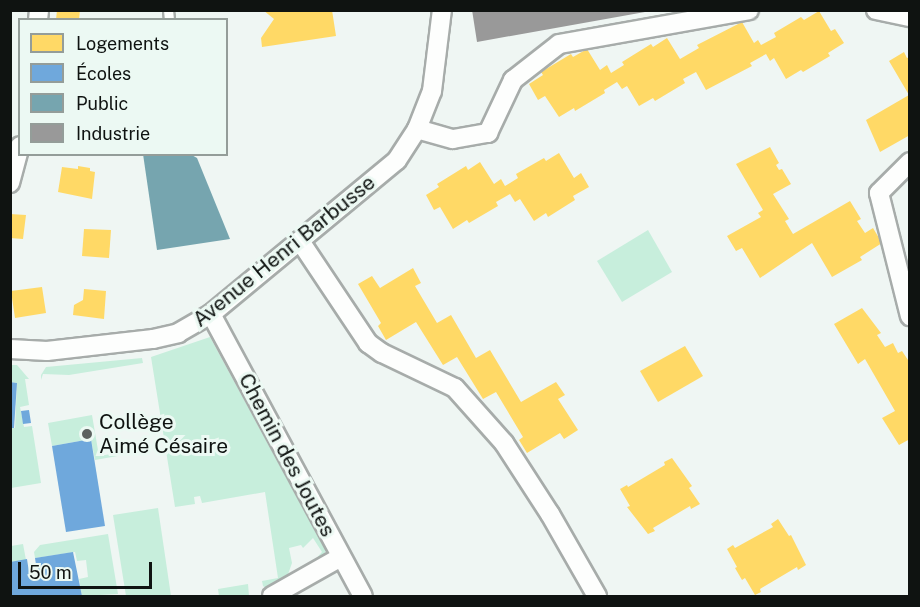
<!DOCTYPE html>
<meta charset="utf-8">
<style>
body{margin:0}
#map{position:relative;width:920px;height:607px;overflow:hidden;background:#eff6f3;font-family:"Public Sans",sans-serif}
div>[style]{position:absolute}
.green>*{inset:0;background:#c7eedc}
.homes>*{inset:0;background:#ffd966}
.schools>*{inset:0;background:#6fa8dc}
.public>*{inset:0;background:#76a5af}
.industry>*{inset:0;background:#999}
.roads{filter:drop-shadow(2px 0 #a7acaa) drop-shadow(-2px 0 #a7acaa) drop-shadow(0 2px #a7acaa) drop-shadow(0 -2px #a7acaa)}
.lane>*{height:9px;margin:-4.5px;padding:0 4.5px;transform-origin:4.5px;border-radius:4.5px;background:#fdfefd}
.street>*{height:18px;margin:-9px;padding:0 9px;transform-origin:9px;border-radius:9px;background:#fdfefd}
.dots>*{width:16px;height:16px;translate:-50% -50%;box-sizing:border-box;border:3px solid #ecf9f3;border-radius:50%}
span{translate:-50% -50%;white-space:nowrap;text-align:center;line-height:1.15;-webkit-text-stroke:6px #ecf9f3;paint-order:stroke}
.street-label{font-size:21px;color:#0f1311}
.poi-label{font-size:21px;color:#0f1311}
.left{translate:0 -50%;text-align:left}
.frame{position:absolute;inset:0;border:12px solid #0f1311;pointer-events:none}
.legend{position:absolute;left:18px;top:18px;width:210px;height:138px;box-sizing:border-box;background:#ecf9f3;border:2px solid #949d99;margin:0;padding:8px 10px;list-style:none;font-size:18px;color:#0f1311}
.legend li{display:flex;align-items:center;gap:12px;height:30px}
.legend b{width:30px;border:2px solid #949d99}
.scale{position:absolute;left:18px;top:562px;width:134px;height:27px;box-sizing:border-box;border:3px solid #0f1311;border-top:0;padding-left:8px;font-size:18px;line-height:21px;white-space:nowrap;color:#0f1311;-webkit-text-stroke:4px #ecf9f3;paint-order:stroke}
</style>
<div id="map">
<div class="green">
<i style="clip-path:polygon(648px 230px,672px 272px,622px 302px,597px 261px)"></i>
<i style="clip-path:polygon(210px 337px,326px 551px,316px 568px,313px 562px,322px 552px,313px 538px,303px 548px,301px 545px,289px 548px,292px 563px,286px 580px,267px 589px,263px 586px,262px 581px,278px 578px,265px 492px,202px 503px,200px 496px,194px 497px,195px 504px,175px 507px,151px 357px)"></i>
<i style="clip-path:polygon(142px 358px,143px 363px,69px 375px,43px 374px,41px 380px,41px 375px,46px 367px)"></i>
<i style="clip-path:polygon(11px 365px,17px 365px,29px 379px,25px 379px,29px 405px,20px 407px,24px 427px,32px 426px,41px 483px,11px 488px,10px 428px,15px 428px,17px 383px,11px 382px)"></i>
<i style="clip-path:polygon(92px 415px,99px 456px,129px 451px,129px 454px,95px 460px,91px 439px,52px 446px,48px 423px)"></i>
<i style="clip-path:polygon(158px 508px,171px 596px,126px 596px,113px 515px)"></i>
<i style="clip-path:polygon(108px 534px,118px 594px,82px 596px,79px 579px,88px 577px,86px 560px,77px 561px,75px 552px,35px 558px,34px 552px,40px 545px)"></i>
<i style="clip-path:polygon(23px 544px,26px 560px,11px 562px,11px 546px)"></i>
<i style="clip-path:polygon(248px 584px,249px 596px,219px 596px,218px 589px)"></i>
</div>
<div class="homes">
<i style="clip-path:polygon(57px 10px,80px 10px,79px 20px,56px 20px)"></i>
<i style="clip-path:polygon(263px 10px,332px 10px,336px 36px,262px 47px,261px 38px,274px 19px)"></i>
<i style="clip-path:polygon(819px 11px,831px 31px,835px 29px,844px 43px,828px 53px,830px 56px,803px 72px,801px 70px,786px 79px,774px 58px,770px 61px,766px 54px,750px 63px,752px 66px,706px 90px,696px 72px,683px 79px,685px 83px,655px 101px,653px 98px,639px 106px,627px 86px,622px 89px,617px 82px,604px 90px,605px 93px,575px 111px,574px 108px,559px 117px,545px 96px,538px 100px,529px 84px,543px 75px,541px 72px,571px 54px,573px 57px,587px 49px,600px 70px,607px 65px,611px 73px,624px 65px,622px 62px,651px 44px,653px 47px,667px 38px,680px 59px,699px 48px,697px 45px,742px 22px,754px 43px,758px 40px,761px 45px,776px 37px,774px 33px,801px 17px,804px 20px)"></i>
<i style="clip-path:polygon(904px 52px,907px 58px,910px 57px,910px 135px,880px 152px,866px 120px,909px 95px,889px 61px)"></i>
<i style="clip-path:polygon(770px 147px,779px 163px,776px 165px,779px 170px,782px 169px,791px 184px,773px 194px,789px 219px,785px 221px,793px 234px,850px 201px,861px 219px,857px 221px,865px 233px,873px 228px,882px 243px,860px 257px,862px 260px,832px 277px,812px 243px,760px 278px,742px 248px,736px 251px,727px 236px,761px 217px,758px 213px,763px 210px,736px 164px)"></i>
<i style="clip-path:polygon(559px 153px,574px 178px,581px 173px,589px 187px,573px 196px,575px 200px,548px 217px,546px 213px,534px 221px,520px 199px,515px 202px,510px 194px,496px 202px,498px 206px,469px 223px,467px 220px,453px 229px,440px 207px,434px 210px,426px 195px,439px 187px,437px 184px,466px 166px,468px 170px,480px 162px,494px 184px,501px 179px,505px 186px,518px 178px,516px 174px,544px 158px,546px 161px)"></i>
<i style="clip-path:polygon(78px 166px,90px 168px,90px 171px,95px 172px,92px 199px,58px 192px,62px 167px,78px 169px)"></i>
<i style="clip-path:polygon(10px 214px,26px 215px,23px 239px,10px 238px)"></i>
<i style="clip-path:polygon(84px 229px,111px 230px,109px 258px,82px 256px)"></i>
<i style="clip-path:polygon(413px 268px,421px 283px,415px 286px,437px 323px,451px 315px,476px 358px,490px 350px,521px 402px,556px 382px,565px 395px,558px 399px,578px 430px,564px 439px,560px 433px,527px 453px,519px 440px,523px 437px,496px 392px,483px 399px,457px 357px,443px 365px,416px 322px,386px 340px,378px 326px,381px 323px,358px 284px,372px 276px,380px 288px)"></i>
<i style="clip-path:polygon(42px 287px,46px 313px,15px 318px,11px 291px)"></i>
<i style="clip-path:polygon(84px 289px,106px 291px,104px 319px,73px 315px,74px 305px,83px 300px)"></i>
<i style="clip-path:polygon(862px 308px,881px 333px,877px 335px,885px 347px,893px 343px,898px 353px,902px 351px,910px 363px,910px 439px,899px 445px,882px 418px,895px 411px,865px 359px,858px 364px,834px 324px)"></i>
<i style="clip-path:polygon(685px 346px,703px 376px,658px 402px,640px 371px)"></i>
<i style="clip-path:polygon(672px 458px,692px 486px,689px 488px,700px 504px,691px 509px,690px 506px,653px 528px,655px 531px,648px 534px,627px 507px,630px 506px,620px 489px,627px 485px,628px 487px,665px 465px,664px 462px)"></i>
<i style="clip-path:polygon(778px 519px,789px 536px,791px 535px,806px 565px,798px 570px,797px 567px,760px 589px,761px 592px,755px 595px,745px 578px,742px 580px,735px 568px,737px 567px,727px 549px,733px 545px,735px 548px,773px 527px,771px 524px)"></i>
</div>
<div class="schools">
<i style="clip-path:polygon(10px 382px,17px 383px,14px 428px,10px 428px)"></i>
<i style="clip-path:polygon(29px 410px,31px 423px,23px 424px,21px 411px)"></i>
<i style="clip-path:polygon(91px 439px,105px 526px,66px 532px,52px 446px)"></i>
<i style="clip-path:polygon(73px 552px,82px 596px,10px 596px,10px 562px,27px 559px,30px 579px,38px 578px,35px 558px)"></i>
</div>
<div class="public">
<i style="clip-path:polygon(143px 154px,190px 154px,197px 158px,230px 239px,157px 250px)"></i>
</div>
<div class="industry">
<i style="clip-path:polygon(472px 10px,645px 10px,645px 12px,477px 42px)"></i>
</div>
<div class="roads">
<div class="lane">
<i style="left:168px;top:10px;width:10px;rotate:84deg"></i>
</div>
<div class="street">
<i style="left:876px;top:10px;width:35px;rotate:12deg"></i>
<i style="left:38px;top:20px;width:10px;rotate:-84deg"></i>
<i style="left:417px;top:129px;width:37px;rotate:16deg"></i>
<i style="left:453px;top:139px;width:36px;rotate:-10deg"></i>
<i style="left:488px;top:133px;width:59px;rotate:-64.7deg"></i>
<i style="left:513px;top:80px;width:58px;rotate:-38deg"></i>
<i style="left:559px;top:44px;width:193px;rotate:-10.1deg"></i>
<i style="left:910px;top:162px;width:44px;rotate:135deg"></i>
<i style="left:879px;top:193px;width:127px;rotate:75.9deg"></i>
<i style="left:10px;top:183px;width:38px;rotate:-75deg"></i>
<i style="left:300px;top:241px;width:123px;rotate:56.3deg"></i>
<i style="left:368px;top:343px;width:17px;rotate:36deg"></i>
<i style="left:382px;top:353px;width:81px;rotate:25.6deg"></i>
<i style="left:455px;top:388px;width:74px;rotate:48.3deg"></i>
<i style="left:504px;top:443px;width:85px;rotate:57.1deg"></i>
<i style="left:550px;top:514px;width:95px;rotate:60.2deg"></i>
<i style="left:211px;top:314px;width:320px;rotate:61.7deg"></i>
<i style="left:10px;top:349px;width:37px;rotate:3deg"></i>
<i style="left:47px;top:351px;width:107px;rotate:-6.5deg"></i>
<i style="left:153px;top:339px;width:26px;rotate:-13deg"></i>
<i style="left:178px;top:333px;width:38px;rotate:-30deg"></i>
<i style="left:211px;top:314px;width:241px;rotate:-39.6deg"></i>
<i style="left:397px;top:160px;width:37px;rotate:-57deg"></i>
<i style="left:417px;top:129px;width:41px;rotate:-68.5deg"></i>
<i style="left:432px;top:91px;width:82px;rotate:-83deg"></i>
<i style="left:272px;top:596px;width:79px;rotate:-29.5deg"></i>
</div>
</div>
<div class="dots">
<i style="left:87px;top:434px;background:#5d6260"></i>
</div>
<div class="street-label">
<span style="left:284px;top:251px;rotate:-39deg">Avenue Henri Barbusse</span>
<span style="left:287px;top:455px;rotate:62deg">Chemin des Joutes</span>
</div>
<div class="poi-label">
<span class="left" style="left:99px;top:434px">Collège<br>Aimé Césaire</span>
</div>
<div class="frame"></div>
<ul class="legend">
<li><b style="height:16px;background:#ffd966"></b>Logements</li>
<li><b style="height:16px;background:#6fa8dc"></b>Écoles</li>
<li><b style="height:16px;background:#76a5af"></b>Public</li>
<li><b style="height:16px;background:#999"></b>Industrie</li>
</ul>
<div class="scale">50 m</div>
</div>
